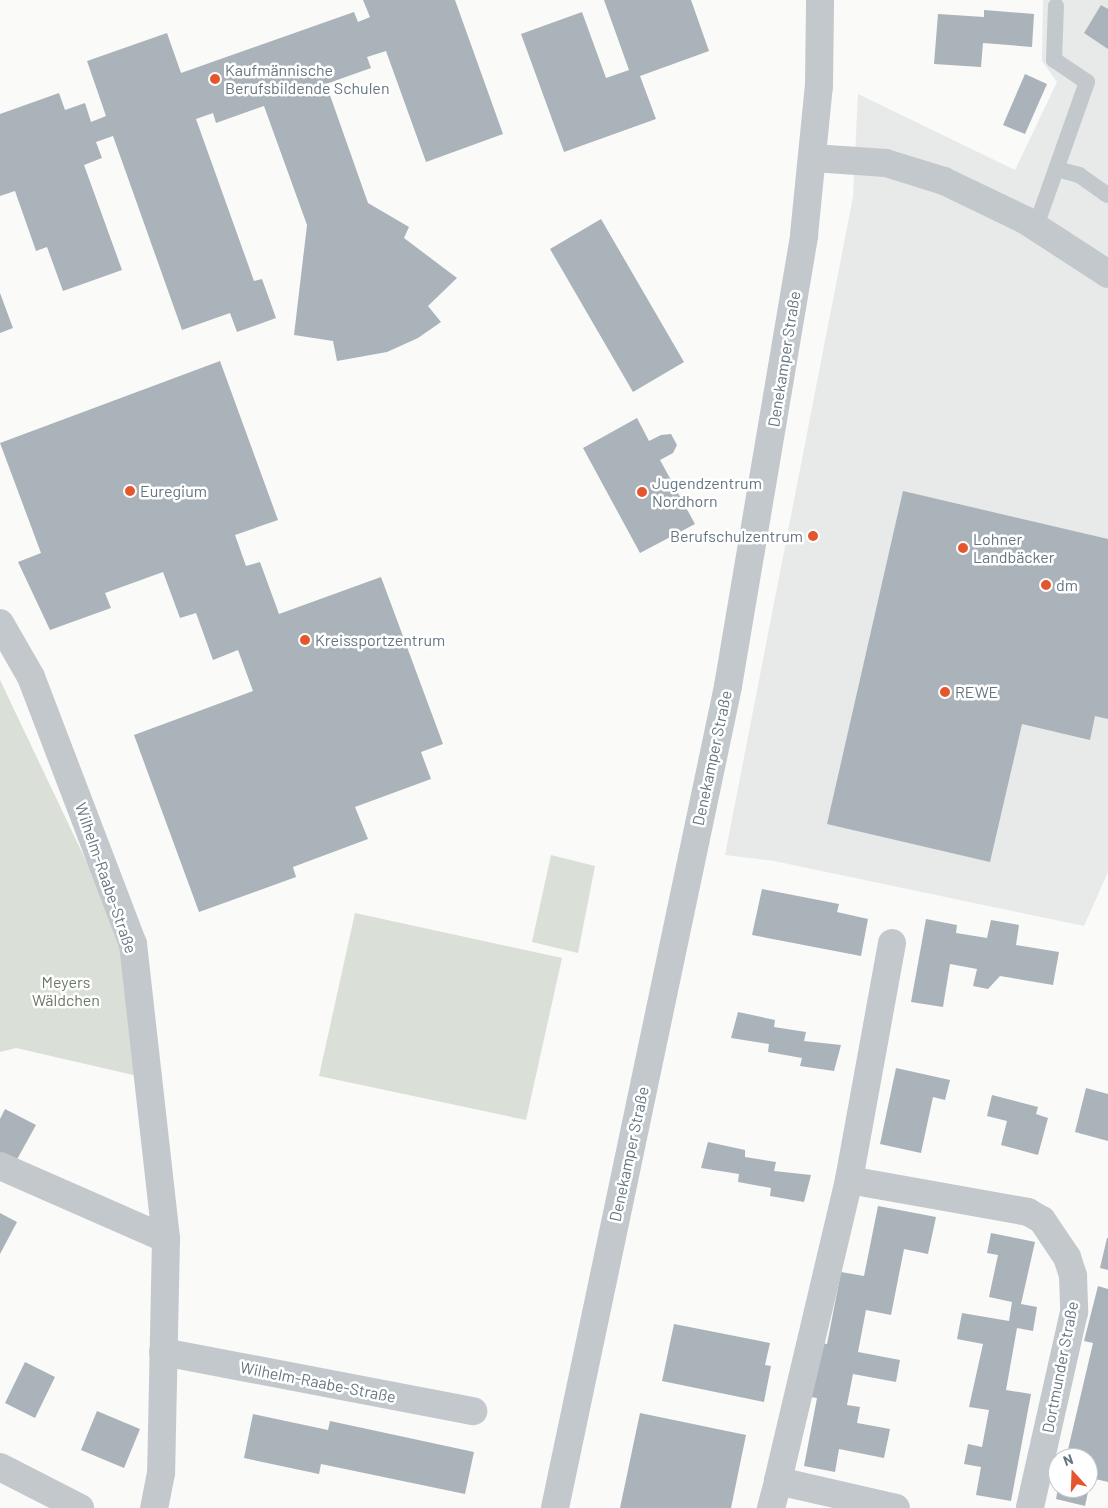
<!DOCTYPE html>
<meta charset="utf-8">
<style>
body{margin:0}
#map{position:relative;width:1108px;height:1508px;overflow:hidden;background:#fafaf8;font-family:Barlow,sans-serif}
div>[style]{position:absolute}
.built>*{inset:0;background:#e8e9e9}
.green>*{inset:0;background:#dadfd7}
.building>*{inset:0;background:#aab3b9}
.service>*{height:16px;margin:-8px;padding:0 8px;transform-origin:8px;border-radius:8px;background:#c3c8cc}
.minor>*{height:28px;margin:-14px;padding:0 14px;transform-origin:14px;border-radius:14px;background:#c3c8cc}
.tertiary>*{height:28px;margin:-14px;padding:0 14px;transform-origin:14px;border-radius:14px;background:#c3c8cc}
.dots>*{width:14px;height:14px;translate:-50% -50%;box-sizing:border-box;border:2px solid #fff;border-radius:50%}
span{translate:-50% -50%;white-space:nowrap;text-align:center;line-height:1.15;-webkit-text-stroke:5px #fff;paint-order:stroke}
.poi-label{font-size:16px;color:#657683}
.left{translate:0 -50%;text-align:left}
.right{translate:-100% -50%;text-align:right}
.street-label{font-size:16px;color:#657683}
.park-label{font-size:16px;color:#687a64}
.north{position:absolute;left:1048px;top:1448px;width:50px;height:50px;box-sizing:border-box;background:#fff;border:1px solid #c1c8cd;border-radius:50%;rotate:340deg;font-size:14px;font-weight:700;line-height:20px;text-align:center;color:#657683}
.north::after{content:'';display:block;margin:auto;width:18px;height:22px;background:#e4572e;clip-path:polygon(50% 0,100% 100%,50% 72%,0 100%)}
</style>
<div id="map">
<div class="built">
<i style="clip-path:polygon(1043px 0,1108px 0,1108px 872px,1084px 926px,774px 861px,725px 855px,853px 197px,858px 94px,1015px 170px,1057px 82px,1042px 61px)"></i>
</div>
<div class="green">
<i style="clip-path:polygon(0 680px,127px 947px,142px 1077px,16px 1048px,0 1052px)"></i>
<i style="clip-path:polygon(551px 855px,595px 866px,578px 953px,532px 942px)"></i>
<i style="clip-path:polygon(355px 913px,562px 958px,526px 1120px,319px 1076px)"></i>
</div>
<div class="building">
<i style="clip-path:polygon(363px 0,455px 0,503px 134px,426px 162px,386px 51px,367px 57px,371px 68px,326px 84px,368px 203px,409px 227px,404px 238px,457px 278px,428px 306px,441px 322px,418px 338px,387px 352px,337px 361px,333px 341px,294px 335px,307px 225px,264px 106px,216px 123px,213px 113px,196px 119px,254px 281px,262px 279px,276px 318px,237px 332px,230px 313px,182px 330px,113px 136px,96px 142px,102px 158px,84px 165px,122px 270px,63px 291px,47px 247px,36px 251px,15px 191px,0 196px,0 114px,59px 93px,65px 110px,85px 103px,91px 122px,106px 116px,87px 61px,167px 33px,181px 73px,354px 12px,358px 22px,370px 17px)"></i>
<i style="clip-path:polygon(604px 0,691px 0,709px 51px,640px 76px,656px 119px,564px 152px,521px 34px,582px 12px,606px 78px,629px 70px)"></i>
<i style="clip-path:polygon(1101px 5px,1108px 9px,1108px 49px,1084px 33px)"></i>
<i style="clip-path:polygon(984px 10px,1034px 14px,1032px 47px,983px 43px,981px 67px,934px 64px,938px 14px,984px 17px)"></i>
<i style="clip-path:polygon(1025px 74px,1047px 84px,1025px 134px,1003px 125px)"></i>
<i style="clip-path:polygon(601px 219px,684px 362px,633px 392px,550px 249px)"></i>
<i style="clip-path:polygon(0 293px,13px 328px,0 333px)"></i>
<i style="clip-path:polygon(220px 361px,278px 520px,235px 535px,246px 566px,260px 562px,279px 614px,381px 577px,443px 744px,421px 752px,431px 779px,355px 807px,368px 839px,293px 867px,296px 877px,199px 912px,134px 735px,253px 691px,238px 650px,213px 660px,196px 613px,180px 618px,163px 572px,105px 593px,111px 608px,50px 630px,18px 562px,41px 553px,0 443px)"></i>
<i style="clip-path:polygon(637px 418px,649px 441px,661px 435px,671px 434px,677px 445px,673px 453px,660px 460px,695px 524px,640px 553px,583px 448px)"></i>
<i style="clip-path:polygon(903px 491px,1108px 539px,1108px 719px,1095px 716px,1090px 740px,1022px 724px,990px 862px,827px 824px)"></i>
<i style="clip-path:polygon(762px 889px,839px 904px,837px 912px,868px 919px,861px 956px,752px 935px)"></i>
<i style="clip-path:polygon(926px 919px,957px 925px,956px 933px,987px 938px,991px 920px,1019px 925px,1016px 945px,1059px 952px,1053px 985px,1000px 976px,988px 989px,973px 986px,977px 969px,950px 964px,943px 1007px,911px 1002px)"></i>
<i style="clip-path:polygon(738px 1012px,775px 1020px,774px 1027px,806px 1032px,804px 1041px,841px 1045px,834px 1071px,800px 1066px,802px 1058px,768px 1052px,769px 1044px,731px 1038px)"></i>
<i style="clip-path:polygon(896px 1068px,950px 1080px,945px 1100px,933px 1097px,921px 1153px,880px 1144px)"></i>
<i style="clip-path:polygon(1086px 1088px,1108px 1094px,1108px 1141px,1075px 1132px)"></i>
<i style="clip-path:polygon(992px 1095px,1038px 1107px,1036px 1114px,1048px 1118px,1038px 1155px,1001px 1145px,1007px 1121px,987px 1116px)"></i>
<i style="clip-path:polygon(5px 1109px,36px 1125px,15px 1163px,0 1155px,0 1119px)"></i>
<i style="clip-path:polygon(708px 1142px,745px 1150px,745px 1157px,776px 1162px,774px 1171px,811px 1175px,804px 1202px,770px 1196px,771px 1188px,738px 1182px,739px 1174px,701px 1168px)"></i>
<i style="clip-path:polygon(878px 1206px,936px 1217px,928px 1254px,904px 1249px,891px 1315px,866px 1310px,858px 1352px,900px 1360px,896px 1382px,853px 1374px,847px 1405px,860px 1407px,857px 1423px,890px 1429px,884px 1458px,839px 1449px,835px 1472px,804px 1466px,817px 1398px,811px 1397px,821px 1343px,827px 1344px,841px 1272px,864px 1276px)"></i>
<i style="clip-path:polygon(0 1213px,17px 1222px,0 1254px)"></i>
<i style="clip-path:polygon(991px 1233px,1035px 1242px,1021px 1304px,1037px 1307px,1033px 1331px,1017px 1328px,1006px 1390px,1031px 1394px,1011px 1501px,976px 1495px,981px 1467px,964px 1464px,968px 1444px,982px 1447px,989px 1410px,969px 1407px,983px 1344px,957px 1339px,962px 1313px,1009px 1321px,1012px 1302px,989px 1297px,998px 1255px,987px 1253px)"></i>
<i style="clip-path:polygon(1107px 1238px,1108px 1238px,1108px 1270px,1100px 1268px)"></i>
<i style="clip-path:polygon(1098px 1286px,1108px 1289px,1108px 1482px,1091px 1478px,1085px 1506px,1056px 1499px,1058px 1488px,1088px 1488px,1088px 1458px,1066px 1458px,1093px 1343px,1084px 1341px)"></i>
<i style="clip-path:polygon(674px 1324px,770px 1343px,765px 1365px,771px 1366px,764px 1402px,662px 1381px)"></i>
<i style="clip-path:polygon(25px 1362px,55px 1377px,35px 1418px,5px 1403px)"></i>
<i style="clip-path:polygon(97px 1411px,140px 1429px,124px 1468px,81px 1450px)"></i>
<i style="clip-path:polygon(640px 1413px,746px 1435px,731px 1508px,620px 1508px)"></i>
<i style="clip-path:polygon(253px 1414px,328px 1430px,330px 1421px,474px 1452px,465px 1494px,321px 1464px,319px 1474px,244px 1458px)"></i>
</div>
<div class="service">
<i style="left:1057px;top:169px;width:23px;rotate:15deg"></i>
<i style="left:1079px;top:175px;width:35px;rotate:35deg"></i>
<i style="left:1036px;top:226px;width:153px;rotate:-70.5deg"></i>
<i style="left:1087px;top:82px;width:40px;rotate:-146deg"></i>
<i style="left:1054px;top:60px;width:54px;rotate:-87.9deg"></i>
</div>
<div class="minor">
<i style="left:0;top:623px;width:62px;rotate:60.1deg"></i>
<i style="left:31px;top:677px;width:286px;rotate:69.1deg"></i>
<i style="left:133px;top:944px;width:297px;rotate:83.6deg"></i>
<i style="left:166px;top:1239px;width:234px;rotate:91.2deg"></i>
<i style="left:161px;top:1473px;width:36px;rotate:101deg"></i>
<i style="left:892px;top:943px;width:241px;rotate:100.3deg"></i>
<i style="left:849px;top:1180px;width:309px;rotate:103.3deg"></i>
<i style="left:778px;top:1481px;width:121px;rotate:12.9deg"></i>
<i style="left:0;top:1166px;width:181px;rotate:23.7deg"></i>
<i style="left:849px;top:1180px;width:182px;rotate:10.1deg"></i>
<i style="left:1028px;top:1212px;width:16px;rotate:30deg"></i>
<i style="left:1042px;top:1220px;width:45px;rotate:56deg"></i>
<i style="left:1067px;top:1257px;width:20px;rotate:72deg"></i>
<i style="left:1073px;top:1276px;width:36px;rotate:88deg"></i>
<i style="left:1074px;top:1312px;width:201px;rotate:102.7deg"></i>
<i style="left:163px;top:1352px;width:316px;rotate:10.8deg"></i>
<i style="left:0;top:1467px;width:90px;rotate:27.1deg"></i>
<i style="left:771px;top:1508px;width:28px;rotate:-75deg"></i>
</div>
<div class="tertiary">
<i style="left:813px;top:158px;width:73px;rotate:3.9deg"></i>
<i style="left:886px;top:163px;width:61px;rotate:17.2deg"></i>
<i style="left:944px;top:181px;width:90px;rotate:25.7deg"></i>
<i style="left:1025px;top:220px;width:99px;rotate:33deg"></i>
<i style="left:555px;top:1508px;width:840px;rotate:-78.11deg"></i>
<i style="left:728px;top:686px;width:457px;rotate:-80.4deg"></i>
<i style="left:804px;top:235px;width:150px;rotate:-84.3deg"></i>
<i style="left:819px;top:86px;width:86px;rotate:-89.3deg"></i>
</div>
<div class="dots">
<i style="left:215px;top:79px;background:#e4572e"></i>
<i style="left:130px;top:491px;background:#e4572e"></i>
<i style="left:642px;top:492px;background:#e4572e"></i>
<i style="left:813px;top:536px;background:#e4572e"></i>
<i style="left:963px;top:548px;background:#e4572e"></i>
<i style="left:1046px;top:585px;background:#e4572e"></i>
<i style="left:305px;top:640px;background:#e4572e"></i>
<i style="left:945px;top:692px;background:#e4572e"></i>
</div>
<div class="poi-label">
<span class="left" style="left:225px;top:79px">Kaufmännische<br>Berufsbildende Schulen</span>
<span class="left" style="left:652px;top:492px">Jugendzentrum<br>Nordhorn</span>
<span class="left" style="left:140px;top:491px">Euregium</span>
<span class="right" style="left:803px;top:536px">Berufschulzentrum</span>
<span class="left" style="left:973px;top:548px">Lohner<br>Landbäcker</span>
<span class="left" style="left:1056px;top:585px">dm</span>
<span class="left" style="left:315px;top:640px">Kreissportzentrum</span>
<span class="left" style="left:955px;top:692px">REWE</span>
</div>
<div class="street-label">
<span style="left:784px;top:359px;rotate:-81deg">Denekamper Straße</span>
<span style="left:712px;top:758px;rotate:-78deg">Denekamper Straße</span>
<span style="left:106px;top:878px;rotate:71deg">Wilhelm-Raabe-Straße</span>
<span style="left:629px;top:1154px;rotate:-78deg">Denekamper Straße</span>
<span style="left:1060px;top:1367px;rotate:-79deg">Dortmunder Straße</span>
<span style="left:318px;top:1382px;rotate:11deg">Wilhelm-Raabe-Straße</span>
</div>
<div class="park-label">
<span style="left:66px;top:991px">Meyers<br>Wäldchen</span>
</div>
<div class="north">N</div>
</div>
